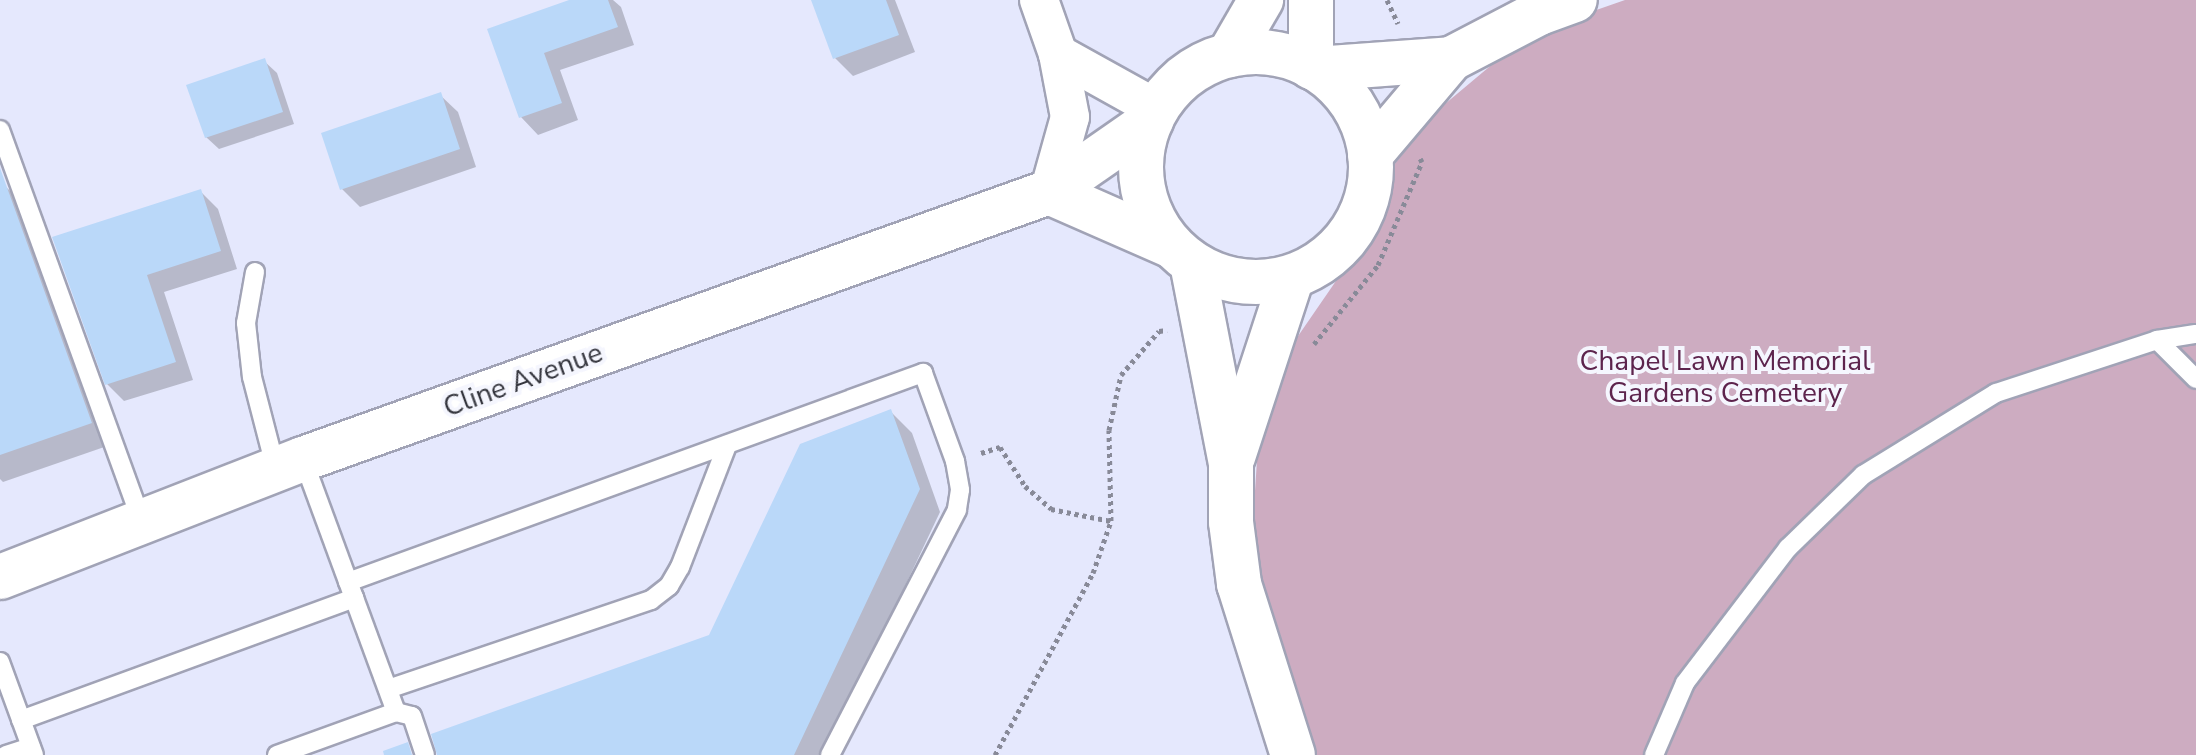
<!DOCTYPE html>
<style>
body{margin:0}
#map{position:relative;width:2196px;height:755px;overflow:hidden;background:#e5e8fd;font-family:"Nunito Sans",sans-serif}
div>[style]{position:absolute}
.green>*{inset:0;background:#cdacc1}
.shadow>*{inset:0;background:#0003}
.building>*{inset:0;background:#bad8f9}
.path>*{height:5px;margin-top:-2.5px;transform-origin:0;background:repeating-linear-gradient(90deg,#888a98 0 4px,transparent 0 8px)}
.roads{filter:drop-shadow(2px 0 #a1a3b6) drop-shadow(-2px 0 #a1a3b6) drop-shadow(0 2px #a1a3b6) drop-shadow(0 -2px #a1a3b6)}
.lane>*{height:18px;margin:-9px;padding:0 9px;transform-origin:9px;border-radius:9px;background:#fff}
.street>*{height:38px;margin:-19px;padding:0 19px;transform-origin:19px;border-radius:19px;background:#fff}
.secondary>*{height:44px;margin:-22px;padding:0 22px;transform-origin:22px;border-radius:22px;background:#fff}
.secondary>.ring{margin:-22px;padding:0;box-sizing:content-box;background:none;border:44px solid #fff;border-radius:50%}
span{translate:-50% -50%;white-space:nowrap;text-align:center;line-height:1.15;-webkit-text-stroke:8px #f5f6fe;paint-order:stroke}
.park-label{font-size:28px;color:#5d244d}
.street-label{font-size:28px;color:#35363e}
</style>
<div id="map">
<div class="green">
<i style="clip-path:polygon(1625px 0,2196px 0,2196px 755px,1314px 755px,1256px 572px,1254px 506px,1258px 445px,1285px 355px,1358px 249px,1389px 171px,1439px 109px,1501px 57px,1582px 15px)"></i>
</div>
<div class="shadow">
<i style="clip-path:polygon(575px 0,613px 0,621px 7px,634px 45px,560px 70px,578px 120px,538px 135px,521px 117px,490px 31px)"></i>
<i style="clip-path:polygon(813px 0,895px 0,915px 52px,853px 76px,835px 58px)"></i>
<i style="clip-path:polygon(264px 61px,277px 73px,294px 124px,219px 149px,206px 137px)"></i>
<i style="clip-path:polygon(440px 95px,458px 112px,476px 167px,360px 207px,342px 189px)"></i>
<i style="clip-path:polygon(6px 187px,28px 208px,113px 444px,3px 482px,0 479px,0 189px)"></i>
<i style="clip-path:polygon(200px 191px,218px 209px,237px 269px,164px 292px,193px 380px,124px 401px,107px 384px,54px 238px)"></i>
<i style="clip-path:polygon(890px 411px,912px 433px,940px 512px,825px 755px,443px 755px,711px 637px)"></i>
</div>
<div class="building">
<i style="clip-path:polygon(569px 0,608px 0,618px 27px,544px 53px,562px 103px,519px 118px,487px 29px)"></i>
<i style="clip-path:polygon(811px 0,886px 0,899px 35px,833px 59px)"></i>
<i style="clip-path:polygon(265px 58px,283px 112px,205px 138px,186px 85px)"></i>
<i style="clip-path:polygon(441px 92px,460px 149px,340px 190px,321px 133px)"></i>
<i style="clip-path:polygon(0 168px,92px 423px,0 455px)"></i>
<i style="clip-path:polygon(201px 189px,221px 251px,147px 275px,176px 362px,105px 385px,52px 237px)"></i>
<i style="clip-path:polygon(891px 409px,920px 489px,794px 755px,437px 755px,431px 734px,709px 635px,800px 444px)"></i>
<i style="clip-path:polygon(408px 742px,412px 755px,384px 755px,383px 751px)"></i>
</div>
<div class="path">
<i style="left:1387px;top:0;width:26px;rotate:65deg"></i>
<i style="left:1314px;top:344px;width:102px;rotate:-51deg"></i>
<i style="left:1378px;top:265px;width:112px;rotate:-66.9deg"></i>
<i style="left:1422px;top:162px;width:4px;rotate:-117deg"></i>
<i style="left:981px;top:453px;width:20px;rotate:-18deg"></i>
<i style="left:1000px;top:447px;width:46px;rotate:57.3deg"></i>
<i style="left:1025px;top:486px;width:35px;rotate:41deg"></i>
<i style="left:1051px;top:509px;width:61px;rotate:11.3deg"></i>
<i style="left:995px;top:755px;width:207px;rotate:-61.7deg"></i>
<i style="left:1093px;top:573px;width:55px;rotate:-70.9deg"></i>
<i style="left:1111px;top:521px;width:91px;rotate:-91.3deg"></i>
<i style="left:1109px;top:430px;width:56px;rotate:-77.7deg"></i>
<i style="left:1121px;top:375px;width:58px;rotate:-49.2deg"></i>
<i style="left:1159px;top:331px;width:8px;rotate:-7deg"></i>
</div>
<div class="roads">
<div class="lane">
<i style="left:0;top:130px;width:415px;rotate:70.1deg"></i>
<i style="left:255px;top:272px;width:52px;rotate:100deg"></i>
<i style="left:246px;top:323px;width:54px;rotate:83.7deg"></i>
<i style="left:252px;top:377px;width:96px;rotate:75.5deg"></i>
<i style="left:2157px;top:340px;width:55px;rotate:45deg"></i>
<i style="left:348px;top:582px;width:612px;rotate:-19.98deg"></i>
<i style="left:923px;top:373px;width:94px;rotate:70deg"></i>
<i style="left:955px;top:461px;width:29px;rotate:80deg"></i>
<i style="left:960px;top:490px;width:20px;rotate:99deg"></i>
<i style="left:957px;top:510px;width:276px;rotate:117.4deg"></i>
<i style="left:0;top:662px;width:99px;rotate:69.9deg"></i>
<i style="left:388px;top:689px;width:278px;rotate:-18.7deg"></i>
<i style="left:651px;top:600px;width:23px;rotate:-38deg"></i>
<i style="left:669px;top:586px;width:22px;rotate:-60deg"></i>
<i style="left:680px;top:567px;width:131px;rotate:-68.9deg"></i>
<i style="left:396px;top:712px;width:16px;rotate:14deg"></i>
<i style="left:412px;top:716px;width:41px;rotate:71.6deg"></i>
<i style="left:21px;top:720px;width:355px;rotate:-20.1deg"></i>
<i style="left:6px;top:755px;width:26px;rotate:-18deg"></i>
<i style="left:277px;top:755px;width:127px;rotate:-19.9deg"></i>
<i style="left:396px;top:712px;width:270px;rotate:-110.2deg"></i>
<i style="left:1654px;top:755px;width:78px;rotate:-66.7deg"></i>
<i style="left:1685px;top:683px;width:170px;rotate:-52.7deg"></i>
<i style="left:1788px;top:548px;width:105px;rotate:-44.2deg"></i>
<i style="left:1863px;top:475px;width:156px;rotate:-31.7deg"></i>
<i style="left:1996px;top:393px;width:169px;rotate:-18.2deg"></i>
<i style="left:2157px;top:340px;width:39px;rotate:-9deg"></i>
</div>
<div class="street">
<i style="left:1039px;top:0;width:57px;rotate:70.6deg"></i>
<i style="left:1058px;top:54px;width:64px;rotate:79.2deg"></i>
<i style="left:1070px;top:117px;width:78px;rotate:105.6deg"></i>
<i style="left:1058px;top:54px;width:113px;rotate:29.1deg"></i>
</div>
<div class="secondary">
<i class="ring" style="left:1141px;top:52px;width:186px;height:186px"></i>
<i style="left:1229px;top:55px;width:64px;rotate:-59.8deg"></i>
<i style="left:1311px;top:67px;width:67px;rotate:-90deg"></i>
<i style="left:1316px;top:69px;width:135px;rotate:-4.2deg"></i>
<i style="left:1370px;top:155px;width:126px;rotate:-49.8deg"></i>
<i style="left:1451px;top:59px;width:99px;rotate:-27.6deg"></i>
<i style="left:1539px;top:13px;width:38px;rotate:-20deg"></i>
<i style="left:1049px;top:192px;width:134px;rotate:23.7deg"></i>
<i style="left:1192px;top:263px;width:205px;rotate:79deg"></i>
<i style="left:1231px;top:464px;width:58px;rotate:90deg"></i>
<i style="left:1231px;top:522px;width:63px;rotate:82.6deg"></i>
<i style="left:1239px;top:584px;width:179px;rotate:72.5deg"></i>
<i style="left:1233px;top:457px;width:189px;rotate:-71.9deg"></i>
<i style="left:0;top:577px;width:325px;rotate:-21.3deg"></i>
<i style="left:303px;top:459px;width:792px;rotate:-19.69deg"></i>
<i style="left:1049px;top:192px;width:124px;rotate:-34.8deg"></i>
</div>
</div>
<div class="park-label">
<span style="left:1725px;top:377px">Chapel Lawn Memorial<br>Gardens Cemetery</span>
</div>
<div class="street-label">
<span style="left:523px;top:380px;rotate:-20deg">Cline Avenue</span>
</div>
</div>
